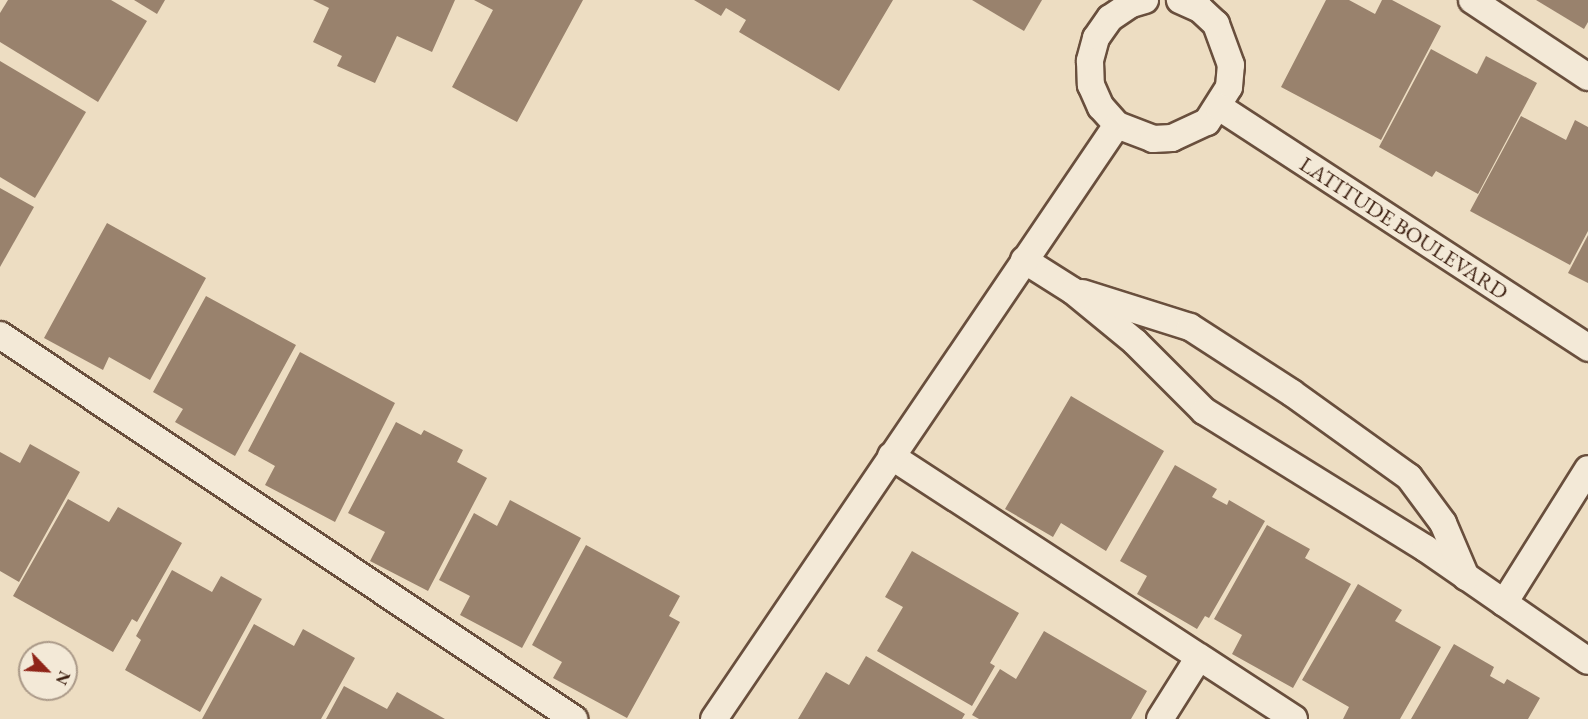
<!DOCTYPE html>
<style>
body{margin:0}
#map{position:relative;width:1588px;height:719px;overflow:hidden;background:#edddc2;font-family:"EB Garamond",serif}
div>[style]{position:absolute}
.building>*{inset:0;background:#99826d}
.roads{filter:drop-shadow(2px 0 #694f3d) drop-shadow(-2px 0 #694f3d) drop-shadow(0 2px #694f3d) drop-shadow(0 -2px #694f3d)}
.service>*{height:26px;margin:-13px;padding:0 13px;transform-origin:13px;border-radius:13px;background:#f3e9d7}
span{translate:-50% -50%;white-space:nowrap;text-align:center;line-height:1.15;-webkit-text-stroke:5px #f3e9d7;paint-order:stroke}
.street-label{font-size:22px;color:#3d2011}
.north{position:absolute;left:18px;top:641px;width:60px;height:60px;box-sizing:border-box;background:#f3e9d7;border:2px solid #a98;border-radius:50%;rotate:115deg;font-size:16px;font-weight:700;line-height:24px;text-align:center;color:#3d2011}
.north::after{content:'';display:block;margin:auto;width:21px;height:27px;background:#8f2418;clip-path:polygon(50% 0,100% 100%,50% 72%,0 100%)}
</style>
<div id="map">
<div class="building">
<i style="clip-path:polygon(8px 0,111px 0,147px 21px,98px 102px,0 42px,0 13px)"></i>
<i style="clip-path:polygon(134px 0,165px 0,157px 14px)"></i>
<i style="clip-path:polygon(313px 0,455px 0,432px 52px,397px 36px,375px 83px,337px 66px,342px 56px,313px 42px,329px 8px)"></i>
<i style="clip-path:polygon(474px 0,583px 0,517px 122px,452px 87px,493px 10px)"></i>
<i style="clip-path:polygon(694px 0,893px 0,839px 91px,739px 32px,746px 20px,726px 8px,721px 16px)"></i>
<i style="clip-path:polygon(972px 0,1042px 0,1024px 31px)"></i>
<i style="clip-path:polygon(1326px 0,1349px 0,1375px 14px,1382px 0,1392px 0,1441px 26px,1381px 140px,1281px 87px)"></i>
<i style="clip-path:polygon(1536px 0,1588px 0,1588px 22px,1584px 29px)"></i>
<i style="clip-path:polygon(1431px 49px,1477px 74px,1486px 56px,1537px 83px,1478px 194px,1436px 171px,1432px 177px,1379px 147px)"></i>
<i style="clip-path:polygon(0 61px,86px 112px,35px 198px,0 177px)"></i>
<i style="clip-path:polygon(1521px 116px,1566px 140px,1575px 120px,1588px 127px,1588px 231px,1570px 265px,1470px 211px)"></i>
<i style="clip-path:polygon(0 188px,34px 207px,0 267px)"></i>
<i style="clip-path:polygon(107px 223px,206px 278px,150px 380px,109px 357px,103px 370px,44px 338px)"></i>
<i style="clip-path:polygon(1588px 235px,1588px 283px,1568px 273px)"></i>
<i style="clip-path:polygon(206px 296px,296px 345px,235px 456px,175px 422px,183px 409px,153px 392px)"></i>
<i style="clip-path:polygon(300px 352px,395px 403px,335px 522px,265px 485px,275px 466px,248px 451px)"></i>
<i style="clip-path:polygon(1071px 396px,1164px 451px,1106px 551px,1061px 523px,1053px 537px,1005px 509px)"></i>
<i style="clip-path:polygon(396px 422px,421px 435px,424px 430px,463px 450px,457px 462px,487px 478px,428px 591px,370px 561px,385px 532px,348px 513px)"></i>
<i style="clip-path:polygon(30px 444px,80px 472px,19px 582px,0 571px,0 452px,20px 463px)"></i>
<i style="clip-path:polygon(1175px 465px,1217px 489px,1212px 497px,1227px 505px,1229px 500px,1265px 521px,1209px 618px,1205px 616px,1197px 629px,1137px 594px,1147px 576px,1120px 561px)"></i>
<i style="clip-path:polygon(68px 499px,109px 522px,118px 507px,182px 543px,137px 622px,132px 619px,113px 652px,13px 596px)"></i>
<i style="clip-path:polygon(510px 500px,581px 538px,522px 648px,460px 615px,470px 596px,439px 580px,474px 513px,497px 526px)"></i>
<i style="clip-path:polygon(1267px 525px,1310px 549px,1305px 558px,1351px 584px,1293px 688px,1232px 654px,1242px 635px,1214px 619px)"></i>
<i style="clip-path:polygon(586px 545px,680px 596px,669px 616px,680px 622px,627px 718px,553px 678px,562px 662px,532px 645px)"></i>
<i style="clip-path:polygon(912px 551px,1019px 613px,990px 663px,995px 666px,972px 706px,877px 651px,903px 607px,885px 597px)"></i>
<i style="clip-path:polygon(172px 570px,212px 592px,221px 576px,262px 599px,200px 712px,125px 670px,141px 640px,136px 636px)"></i>
<i style="clip-path:polygon(1358px 584px,1402px 610px,1395px 621px,1441px 647px,1400px 719px,1343px 719px,1349px 707px,1302px 680px)"></i>
<i style="clip-path:polygon(254px 624px,294px 646px,303px 629px,355px 658px,321px 719px,202px 719px)"></i>
<i style="clip-path:polygon(1044px 631px,1147px 691px,1131px 719px,979px 719px,972px 715px,1000px 669px,1016px 679px)"></i>
<i style="clip-path:polygon(1454px 644px,1494px 667px,1490px 676px,1504px 684px,1507px 679px,1540px 698px,1528px 719px,1411px 719px)"></i>
<i style="clip-path:polygon(866px 656px,965px 714px,962px 719px,798px 719px,826px 672px,849px 685px)"></i>
<i style="clip-path:polygon(344px 686px,387px 709px,397px 692px,445px 719px,326px 719px)"></i>
</div>
<div class="roads">
<div class="service">
<i style="left:1145px;top:0;width:15px;rotate:164deg"></i>
<i style="left:1131px;top:4px;width:25px;rotate:146deg"></i>
<i style="left:1110px;top:18px;width:24px;rotate:125deg"></i>
<i style="left:1096px;top:38px;width:24px;rotate:105deg"></i>
<i style="left:1090px;top:61px;width:24px;rotate:88deg"></i>
<i style="left:1091px;top:85px;width:24px;rotate:66deg"></i>
<i style="left:1101px;top:107px;width:24px;rotate:48deg"></i>
<i style="left:1117px;top:125px;width:39px;rotate:21deg"></i>
<i style="left:1153px;top:139px;width:19px;rotate:-3deg"></i>
<i style="left:1172px;top:138px;width:38px;rotate:-25deg"></i>
<i style="left:1207px;top:122px;width:41px;rotate:-57.8deg"></i>
<i style="left:1229px;top:87px;width:22px;rotate:-85deg"></i>
<i style="left:1231px;top:65px;width:44px;rotate:-110.1deg"></i>
<i style="left:1216px;top:24px;width:22px;rotate:-137deg"></i>
<i style="left:1200px;top:9px;width:22px;rotate:-156deg"></i>
<i style="left:1472px;top:0;width:139px;rotate:33.6deg"></i>
<i style="left:1219px;top:107px;width:441px;rotate:33.1deg"></i>
<i style="left:1024px;top:260px;width:58px;rotate:32.3deg"></i>
<i style="left:1073px;top:291px;width:80px;rotate:39.4deg"></i>
<i style="left:1135px;top:342px;width:98px;rotate:45deg"></i>
<i style="left:1204px;top:411px;width:260px;rotate:31.8deg"></i>
<i style="left:1425px;top:548px;width:198px;rotate:34.7deg"></i>
<i style="left:1082px;top:293px;width:113px;rotate:17.5deg"></i>
<i style="left:1190px;top:327px;width:121px;rotate:32.9deg"></i>
<i style="left:1292px;top:393px;width:144px;rotate:35.7deg"></i>
<i style="left:1409px;top:477px;width:57px;rotate:53.5deg"></i>
<i style="left:1443px;top:523px;width:59px;rotate:66.9deg"></i>
<i style="left:0;top:335px;width:691px;rotate:33.78deg"></i>
<i style="left:891px;top:456px;width:481px;rotate:33.1deg"></i>
<i style="left:1504px;top:603px;width:158px;rotate:-57.9deg"></i>
<i style="left:714px;top:719px;width:718px;rotate:-55.85deg"></i>
<i style="left:1160px;top:719px;width:73px;rotate:-57.8deg"></i>
</div>
</div>
<div class="street-label">
<span style="left:1404px;top:228px;rotate:33deg">LATITUDE BOULEVARD</span>
</div>
<div class="north">N</div>
</div>
